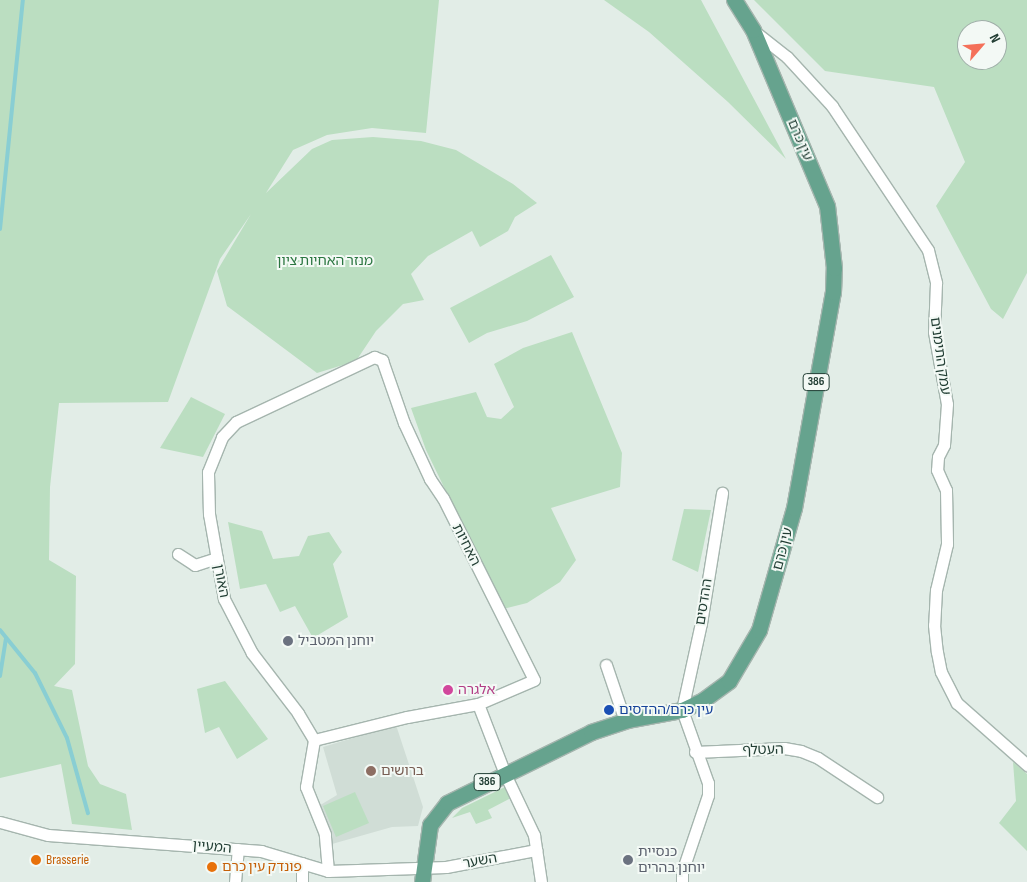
<!DOCTYPE html>
<meta charset="utf-8">
<style>
body{margin:0}
#map{position:relative;width:1027px;height:882px;overflow:hidden;background:#e2ede7;font-family:"Sofia Sans Condensed","Noto Sans Hebrew",sans-serif}
div>[style]{position:absolute}
.built>*{inset:0;background:#d0ddd6}
.green>*{inset:0;background:#bbdec1}
.stream>*{height:4px;margin:-2px;padding:0 2px;transform-origin:2px;border-radius:2px;background:#89ced3}
.roads{filter:drop-shadow(1px 0 #a5b5ae) drop-shadow(-1px 0 #a5b5ae) drop-shadow(0 1px #a5b5ae) drop-shadow(0 -1px #a5b5ae)}
.street>*{height:11px;margin:-5.5px;padding:0 5.5px;transform-origin:5.5px;border-radius:5.5px;background:#fff}
.primary>*{height:15px;margin:-7.5px;padding:0 7.5px;transform-origin:7.5px;border-radius:7.5px;background:#66a38e}
.dots>*{width:14px;height:14px;translate:-50% -50%;box-sizing:border-box;border:2px solid #f3f9f5;border-radius:50%}
span{translate:-50% -50%;white-space:nowrap;text-align:center;line-height:1.15;-webkit-text-stroke:4px #f3f9f5;paint-order:stroke}
.shield-label span{padding:1px 4px;background:#f3f9f5;border:1px solid;border-radius:4px;-webkit-text-stroke-width:0}
.shield-label{font-size:12px;color:#223e34;font-weight:700}
.street-label{font-size:14px;color:#223e34}
.park-label{font-size:14px;color:#2b7641}
.worship-label{font-size:14px;color:#5b616d}
.left{translate:0 -50%;text-align:left}
.hotel-label{font-size:14px;color:#b23c85}
.transit-label{font-size:14px;color:#164399}
.education-label{font-size:14px;color:#785e54}
.food-label{font-size:14px;color:#c56008}
.north{position:absolute;left:957px;top:20px;width:50px;height:50px;box-sizing:border-box;background:#f3f9f5;border:1px solid #9faea8;border-radius:50%;rotate:63deg;font-size:14px;font-weight:700;line-height:20px;text-align:center;color:#223e34}
.north::after{content:'';display:block;margin:auto;width:18px;height:22px;background:#f47059;clip-path:polygon(50% 0,100% 100%,50% 72%,0 100%)}
</style>
<div id="map">
<div class="built">
<i style="clip-path:polygon(396px 725px,423px 807px,418px 826px,392px 827px,332px 844px,317px 807px,337px 795px,323px 747px)"></i>
</div>
<div class="green">
<i style="clip-path:polygon(0 0,439px 0,426px 133px,372px 128px,327px 135px,293px 150px,266px 193px,312px 149px,332px 140px,373px 137px,421px 141px,456px 150px,513px 184px,537px 203px,515px 217px,508px 231px,480px 247px,472px 231px,428px 256px,411px 274px,424px 300px,403px 304px,376px 331px,356px 361px,317px 373px,227px 306px,217px 271px,251px 214px,220px 259px,168px 402px,59px 403px,50px 487px,49px 560px,76px 576px,75px 664px,54px 686px,72px 690px,88px 766px,100px 784px,126px 794px,132px 830px,72px 824px,61px 764px,0 778px)"></i>
<i style="clip-path:polygon(604px 0,701px 0,786px 159px,728px 102px,649px 32px)"></i>
<i style="clip-path:polygon(evenodd,754px 0,1027px 0,1027px 273px,1003px 319px,991px 309px,936px 206px,965px 162px,934px 87px,825px 71px,754px 0,967px 30px,997px 30px,997px 60px,967px 60px,967px 30px)"></i>
<i style="clip-path:polygon(551px 255px,574px 297px,527px 321px,487px 333px,469px 343px,450px 308px)"></i>
<i style="clip-path:polygon(572px 332px,622px 453px,620px 487px,551px 508px,576px 560px,560px 582px,527px 603px,503px 609px,426px 450px,411px 408px,476px 392px,487px 417px,501px 419px,514px 407px,494px 364px,523px 348px)"></i>
<i style="clip-path:polygon(191px 397px,225px 414px,203px 457px,160px 448px)"></i>
<i style="clip-path:polygon(684px 509px,711px 510px,698px 572px,672px 560px)"></i>
<i style="clip-path:polygon(228px 522px,262px 531px,273px 559px,299px 556px,308px 536px,329px 532px,342px 552px,333px 564px,348px 617px,313px 638px,295px 606px,280px 612px,266px 584px,240px 589px)"></i>
<i style="clip-path:polygon(225px 681px,268px 739px,237px 759px,219px 727px,205px 733px,197px 689px)"></i>
<i style="clip-path:polygon(1013px 762px,1027px 774px,1027px 851px,999px 823px,1016px 801px)"></i>
<i style="clip-path:polygon(509px 785px,513px 797px,488px 810px,492px 818px,476px 824px,470px 812px,452px 818px,462px 808px)"></i>
<i style="clip-path:polygon(355px 792px,369px 823px,336px 837px,323px 806px)"></i>
</div>
<div class="stream">
<i style="left:0;top:229px;width:230px;rotate:-84.3deg"></i>
<i style="left:0;top:630px;width:55px;rotate:50.9deg"></i>
<i style="left:35px;top:673px;width:72px;rotate:63.8deg"></i>
<i style="left:67px;top:738px;width:78px;rotate:74.4deg"></i>
<i style="left:0;top:676px;width:37px;rotate:-81deg"></i>
</div>
<div class="roads">
<div class="street">
<i style="left:754px;top:31px;width:42px;rotate:38.2deg"></i>
<i style="left:787px;top:57px;width:67px;rotate:47.4deg"></i>
<i style="left:832px;top:106px;width:173px;rotate:56.3deg"></i>
<i style="left:928px;top:250px;width:34px;rotate:76deg"></i>
<i style="left:936px;top:283px;width:49px;rotate:92.3deg"></i>
<i style="left:934px;top:332px;width:73px;rotate:79.8deg"></i>
<i style="left:947px;top:404px;width:41px;rotate:94.2deg"></i>
<i style="left:944px;top:445px;width:13px;rotate:117deg"></i>
<i style="left:938px;top:457px;width:13px;rotate:94deg"></i>
<i style="left:937px;top:470px;width:22px;rotate:66deg"></i>
<i style="left:946px;top:490px;width:54px;rotate:88.9deg"></i>
<i style="left:947px;top:544px;width:47px;rotate:103.4deg"></i>
<i style="left:936px;top:590px;width:35px;rotate:93deg"></i>
<i style="left:934px;top:625px;width:27px;rotate:84deg"></i>
<i style="left:937px;top:652px;width:20px;rotate:79deg"></i>
<i style="left:941px;top:672px;width:35px;rotate:63deg"></i>
<i style="left:957px;top:703px;width:94px;rotate:41.5deg"></i>
<i style="left:178px;top:554px;width:20px;rotate:33deg"></i>
<i style="left:195px;top:565px;width:23px;rotate:-18deg"></i>
<i style="left:606px;top:665px;width:59px;rotate:71.3deg"></i>
<i style="left:314px;top:740px;width:96px;rotate:-13.9deg"></i>
<i style="left:407px;top:717px;width:72px;rotate:-10.4deg"></i>
<i style="left:478px;top:704px;width:75px;rotate:68.9deg"></i>
<i style="left:505px;top:774px;width:68px;rotate:64.6deg"></i>
<i style="left:534px;top:835px;width:48px;rotate:81.5deg"></i>
<i style="left:695px;top:752px;width:89px;rotate:-2.6deg"></i>
<i style="left:784px;top:748px;width:17px;rotate:10deg"></i>
<i style="left:801px;top:751px;width:18px;rotate:22deg"></i>
<i style="left:818px;top:758px;width:71px;rotate:33.5deg"></i>
<i style="left:0;top:822px;width:50px;rotate:15.2deg"></i>
<i style="left:48px;top:835px;width:214px;rotate:4.3deg"></i>
<i style="left:261px;top:851px;width:70px;rotate:16.6deg"></i>
<i style="left:328px;top:871px;width:118px;rotate:-1.9deg"></i>
<i style="left:446px;top:867px;width:92px;rotate:-10.7deg"></i>
<i style="left:302px;top:863px;width:19px;rotate:90deg"></i>
<i style="left:328px;top:871px;width:37px;rotate:-95deg"></i>
<i style="left:325px;top:834px;width:51px;rotate:-112deg"></i>
<i style="left:306px;top:787px;width:48px;rotate:-80.3deg"></i>
<i style="left:314px;top:740px;width:31px;rotate:-121deg"></i>
<i style="left:298px;top:713px;width:76px;rotate:-127.5deg"></i>
<i style="left:252px;top:653px;width:61px;rotate:-117.4deg"></i>
<i style="left:224px;top:599px;width:86px;rotate:-100deg"></i>
<i style="left:209px;top:514px;width:42px;rotate:-91.4deg"></i>
<i style="left:208px;top:472px;width:38px;rotate:-68deg"></i>
<i style="left:222px;top:437px;width:21px;rotate:-47deg"></i>
<i style="left:236px;top:422px;width:153px;rotate:-25.2deg"></i>
<i style="left:374px;top:357px;width:9px;rotate:21deg"></i>
<i style="left:382px;top:360px;width:67px;rotate:70.8deg"></i>
<i style="left:404px;top:423px;width:62px;rotate:65.1deg"></i>
<i style="left:430px;top:479px;width:23px;rotate:56deg"></i>
<i style="left:443px;top:498px;width:203px;rotate:63.4deg"></i>
<i style="left:534px;top:680px;width:61px;rotate:156.8deg"></i>
<i style="left:235px;top:882px;width:33px;rotate:-85deg"></i>
<i style="left:682px;top:882px;width:10px;rotate:-90deg"></i>
<i style="left:682px;top:872px;width:81px;rotate:-71.3deg"></i>
<i style="left:708px;top:795px;width:12px;rotate:-90deg"></i>
<i style="left:708px;top:783px;width:77px;rotate:-109.6deg"></i>
<i style="left:682px;top:710px;width:89px;rotate:-77.7deg"></i>
<i style="left:701px;top:623px;width:132px;rotate:-80.8deg"></i>
</div>
<div class="primary">
<i style="left:422px;top:882px;width:58px;rotate:-82deg"></i>
<i style="left:430px;top:825px;width:28px;rotate:-52deg"></i>
<i style="left:447px;top:803px;width:161px;rotate:-26.2deg"></i>
<i style="left:591px;top:732px;width:39px;rotate:-18deg"></i>
<i style="left:628px;top:720px;width:55px;rotate:-10.5deg"></i>
<i style="left:682px;top:710px;width:23px;rotate:-25deg"></i>
<i style="left:703px;top:700px;width:32px;rotate:-36deg"></i>
<i style="left:729px;top:681px;width:59px;rotate:-59.5deg"></i>
<i style="left:759px;top:630px;width:127px;rotate:-74deg"></i>
<i style="left:794px;top:508px;width:219px;rotate:-79.8deg"></i>
<i style="left:833px;top:292px;width:24px;rotate:-88deg"></i>
<i style="left:834px;top:268px;width:62px;rotate:-96.4deg"></i>
<i style="left:827px;top:206px;width:191px;rotate:-112.8deg"></i>
<i style="left:753px;top:30px;width:36px;rotate:-122deg"></i>
</div>
</div>
<div class="dots">
<i style="left:288px;top:641px;background:#6b7280"></i>
<i style="left:448px;top:690px;background:#d1479c"></i>
<i style="left:609px;top:710px;background:#1a4fb4"></i>
<i style="left:371px;top:771px;background:#8d6e63"></i>
<i style="left:36px;top:860px;background:#e8710a"></i>
<i style="left:628px;top:860px;background:#6b7280"></i>
<i style="left:212px;top:867px;background:#e8710a"></i>
</div>
<div class="shield-label">
<span style="left:816px;top:382px">386</span>
<span style="left:487px;top:782px">386</span>
</div>
<div class="street-label">
<span style="left:800px;top:140px;rotate:67deg">עין כרם</span>
<span style="left:940px;top:356px;rotate:82deg">עמק התימנים</span>
<span style="left:466px;top:545px;rotate:63deg">האחיות</span>
<span style="left:783px;top:549px;rotate:-75deg">עין כרם</span>
<span style="left:221px;top:581px;rotate:79deg">האורן</span>
<span style="left:704px;top:602px;rotate:-81deg">ההדסים</span>
<span style="left:763px;top:750px;rotate:-1deg">העטלף</span>
<span style="left:212px;top:847px;rotate:5deg">המעיין</span>
<span style="left:480px;top:861px;rotate:-10deg">השער</span>
</div>
<div class="park-label">
<span style="left:325px;top:261px">מנזר האחיות ציון</span>
</div>
<div class="worship-label">
<span class="left" style="left:298px;top:641px">יוחנן המטביל</span>
<span class="left" style="left:638px;top:860px">כנסיית<br>יוחנן בהרים</span>
</div>
<div class="hotel-label">
<span class="left" style="left:458px;top:690px">אלגרה</span>
</div>
<div class="transit-label">
<span class="left" style="left:619px;top:710px">עין כרם/ההדסים</span>
</div>
<div class="education-label">
<span class="left" style="left:381px;top:771px">ברושים</span>
</div>
<div class="food-label">
<span class="left" style="left:46px;top:860px">Brasserie</span>
<span class="left" style="left:222px;top:867px">פונדק עין כרם</span>
</div>
<div class="north">N</div>
</div>
